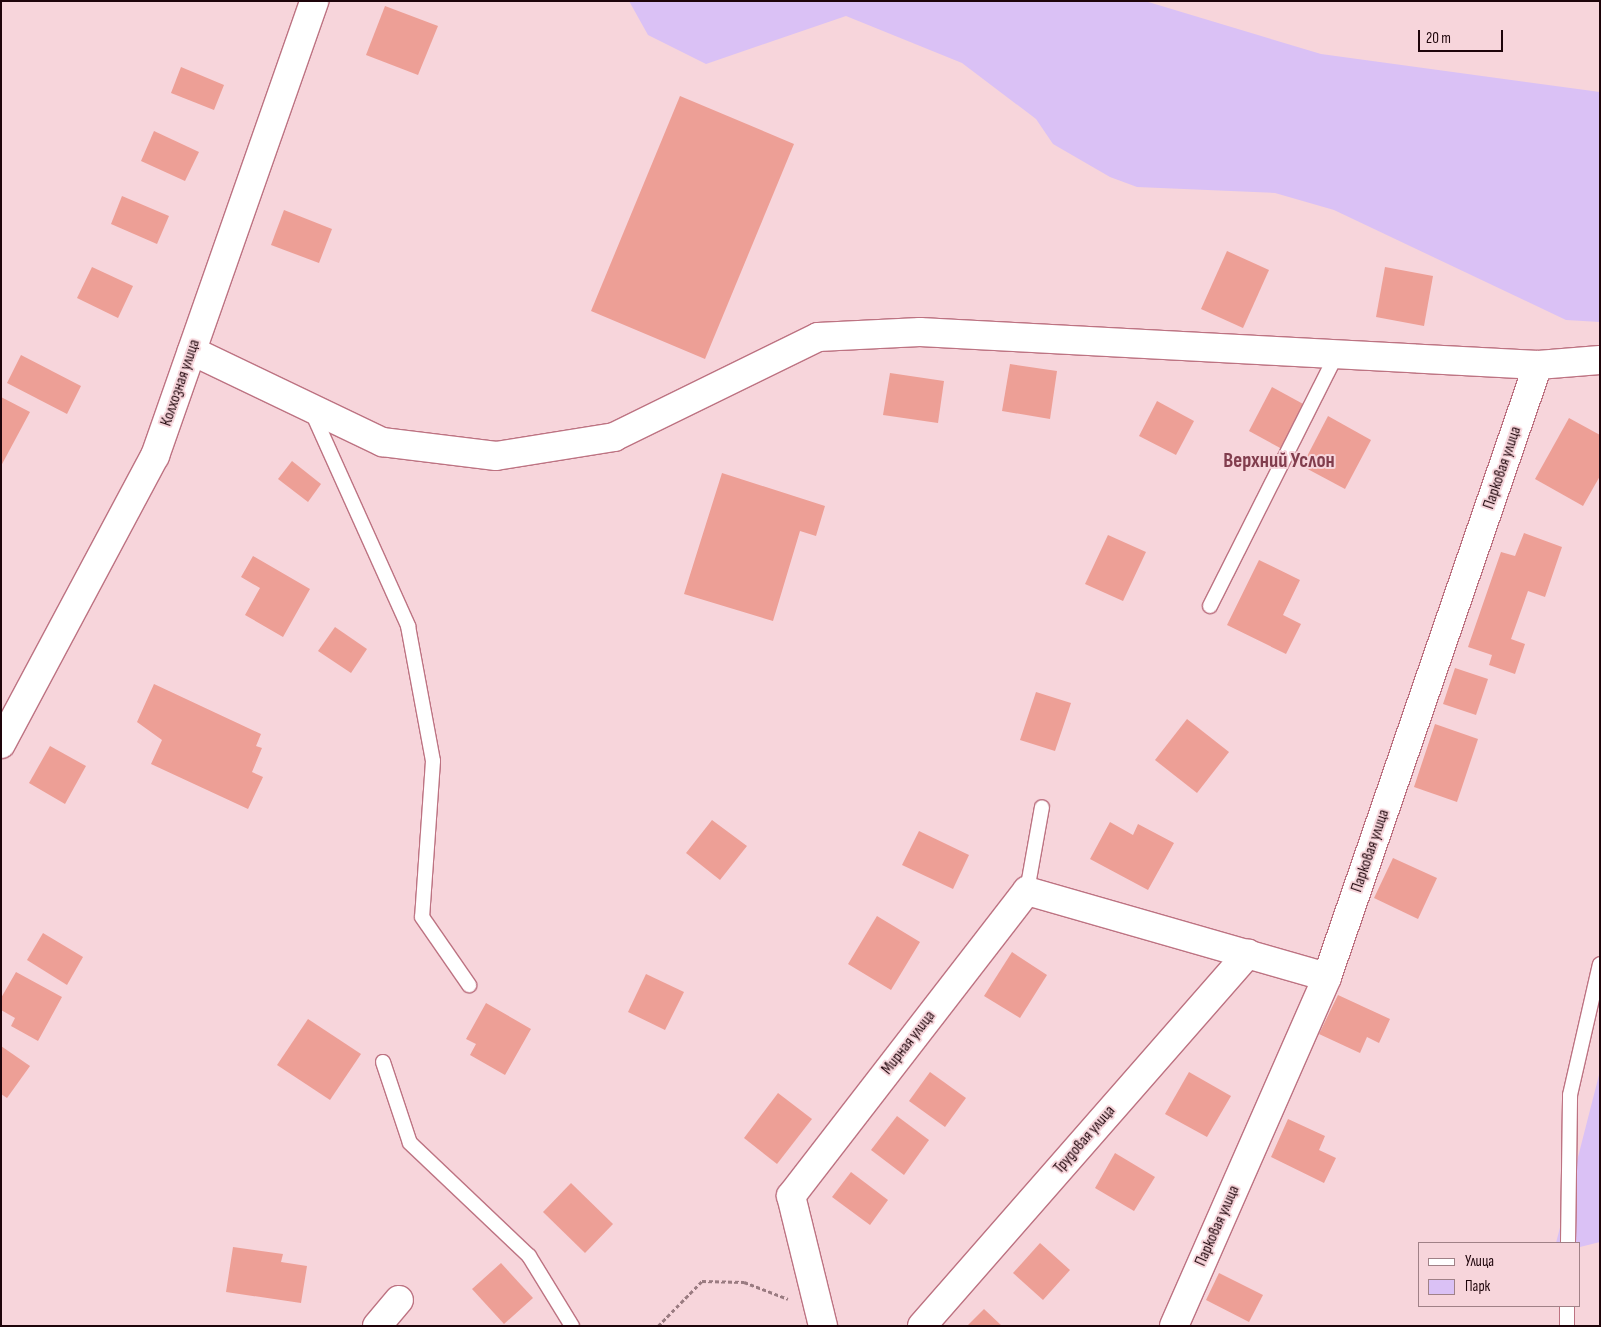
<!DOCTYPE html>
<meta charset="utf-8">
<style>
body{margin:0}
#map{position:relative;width:1601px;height:1327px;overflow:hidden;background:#f7d5db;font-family:"Sofia Sans Condensed",sans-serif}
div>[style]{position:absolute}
.green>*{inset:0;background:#dac1f5}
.building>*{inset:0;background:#ed9f96}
.path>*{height:3px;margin-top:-1.5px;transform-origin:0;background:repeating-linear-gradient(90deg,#9a7b81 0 4px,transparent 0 6.5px)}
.roads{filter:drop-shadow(1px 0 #bd7382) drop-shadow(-1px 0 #bd7382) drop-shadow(0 1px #bd7382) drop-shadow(0 -1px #bd7382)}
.service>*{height:14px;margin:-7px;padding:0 7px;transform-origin:7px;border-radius:7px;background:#fff}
.minor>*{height:28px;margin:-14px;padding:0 14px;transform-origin:14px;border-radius:14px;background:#fff}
.tertiary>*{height:28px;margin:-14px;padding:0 14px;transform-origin:14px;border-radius:14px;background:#fff}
span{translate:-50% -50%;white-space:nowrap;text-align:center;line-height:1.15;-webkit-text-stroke:4px #f7d5db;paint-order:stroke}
.street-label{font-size:16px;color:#1e040a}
.district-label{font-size:21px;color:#813d4d;font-weight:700}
.frame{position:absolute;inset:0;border:2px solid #1e040a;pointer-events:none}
.legend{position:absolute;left:1418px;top:1242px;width:162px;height:65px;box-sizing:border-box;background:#f7d5db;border:1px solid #a08187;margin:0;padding:6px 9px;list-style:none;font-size:15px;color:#1e040a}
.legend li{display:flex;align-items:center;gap:10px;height:25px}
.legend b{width:25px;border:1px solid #a08187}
.scale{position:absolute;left:1418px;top:30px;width:85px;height:22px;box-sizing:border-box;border:2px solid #1e040a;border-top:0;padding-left:6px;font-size:15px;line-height:18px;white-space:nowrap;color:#1e040a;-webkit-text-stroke:4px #f7d5db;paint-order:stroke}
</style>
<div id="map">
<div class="green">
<i style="clip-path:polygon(629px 1px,1145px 1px,1321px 54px,1600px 92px,1600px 322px,1566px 320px,1334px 210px,1275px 193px,1137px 187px,1110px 177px,1053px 144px,1036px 119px,962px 63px,846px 16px,706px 64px,648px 35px)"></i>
<i style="clip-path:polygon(1600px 1071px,1600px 1242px,1580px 1247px,1580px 1243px,1556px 1243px)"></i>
</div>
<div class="building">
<i style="clip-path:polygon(385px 6px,438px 26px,418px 75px,366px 55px)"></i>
<i style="clip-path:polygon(181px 67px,224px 85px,214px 110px,171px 93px)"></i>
<i style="clip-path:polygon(680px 96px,794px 144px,705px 359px,591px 311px)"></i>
<i style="clip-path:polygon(154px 131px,199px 152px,185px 181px,141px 161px)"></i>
<i style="clip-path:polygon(122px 196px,169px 216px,157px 244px,111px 224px)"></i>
<i style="clip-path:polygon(284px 210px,332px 229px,319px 263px,271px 245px)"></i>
<i style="clip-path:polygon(1227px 251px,1269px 270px,1243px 328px,1201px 309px)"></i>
<i style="clip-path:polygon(92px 267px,133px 286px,118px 318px,77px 298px)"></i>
<i style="clip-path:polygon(1385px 267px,1433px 276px,1424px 326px,1376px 317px)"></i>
<i style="clip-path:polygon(21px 355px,81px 386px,67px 414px,7px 383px)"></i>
<i style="clip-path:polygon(1010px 364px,1057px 371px,1050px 419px,1002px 411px)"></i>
<i style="clip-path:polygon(890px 373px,944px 381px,938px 423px,883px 415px)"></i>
<i style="clip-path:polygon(1272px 387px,1305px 405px,1282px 449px,1249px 431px)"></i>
<i style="clip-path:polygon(1px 397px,30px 412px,1px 466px)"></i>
<i style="clip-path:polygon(1157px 401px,1194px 421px,1176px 455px,1139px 436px)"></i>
<i style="clip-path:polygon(1328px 416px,1371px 440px,1345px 489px,1302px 466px)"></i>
<i style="clip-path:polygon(1569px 418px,1600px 435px,1600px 476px,1583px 506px,1535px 479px)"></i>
<i style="clip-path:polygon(292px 461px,321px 484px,308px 502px,278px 479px)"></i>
<i style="clip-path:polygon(722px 473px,825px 506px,816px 536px,800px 531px,773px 621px,684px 594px)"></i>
<i style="clip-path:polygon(1524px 533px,1562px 547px,1545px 597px,1528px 591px,1511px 639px,1525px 644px,1515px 674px,1489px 665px,1492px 655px,1468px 647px,1501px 552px,1515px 556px)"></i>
<i style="clip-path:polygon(1108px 535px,1146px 552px,1123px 601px,1085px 584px)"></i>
<i style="clip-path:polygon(253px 556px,310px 589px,283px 637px,245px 615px,260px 588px,241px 577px)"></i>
<i style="clip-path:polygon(1259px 560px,1300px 580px,1283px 615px,1301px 624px,1286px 654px,1227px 625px)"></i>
<i style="clip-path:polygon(335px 627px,367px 649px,351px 673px,318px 651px)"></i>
<i style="clip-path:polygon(1455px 668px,1488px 679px,1476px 715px,1443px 704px)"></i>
<i style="clip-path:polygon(154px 684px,261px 734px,256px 746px,262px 748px,252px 772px,263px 777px,248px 809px,151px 764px,162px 740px,137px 722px)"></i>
<i style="clip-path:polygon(1036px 692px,1071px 703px,1055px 751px,1020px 740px)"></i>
<i style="clip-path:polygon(1187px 719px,1229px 752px,1197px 793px,1155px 760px)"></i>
<i style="clip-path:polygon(1435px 724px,1478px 739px,1457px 802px,1414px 787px)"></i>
<i style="clip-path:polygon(50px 746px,86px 766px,65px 804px,29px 783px)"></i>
<i style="clip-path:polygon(712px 820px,747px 846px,720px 880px,686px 853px)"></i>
<i style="clip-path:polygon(1110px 822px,1133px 835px,1138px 824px,1174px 843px,1148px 890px,1090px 859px)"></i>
<i style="clip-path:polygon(919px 831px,969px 855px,953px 889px,902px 865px)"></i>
<i style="clip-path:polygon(1393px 858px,1437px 878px,1418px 919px,1374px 898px)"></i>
<i style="clip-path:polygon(877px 916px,920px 942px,891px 990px,848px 964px)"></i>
<i style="clip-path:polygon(43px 933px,83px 957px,67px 985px,27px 960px)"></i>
<i style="clip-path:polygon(1012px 952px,1047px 975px,1020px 1018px,984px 996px)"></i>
<i style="clip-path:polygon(16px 972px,62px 997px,38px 1041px,11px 1026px,15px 1018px,1px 1010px,1px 998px)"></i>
<i style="clip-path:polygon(646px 974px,684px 992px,665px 1030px,628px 1012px)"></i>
<i style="clip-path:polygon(1338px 995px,1390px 1019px,1379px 1043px,1367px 1037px,1360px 1053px,1319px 1034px)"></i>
<i style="clip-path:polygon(486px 1003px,531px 1029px,505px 1075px,470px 1055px,476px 1044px,466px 1039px)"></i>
<i style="clip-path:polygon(308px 1019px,361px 1054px,330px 1100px,277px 1065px)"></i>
<i style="clip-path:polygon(1px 1046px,30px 1066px,7px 1098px,1px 1094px)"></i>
<i style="clip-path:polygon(930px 1072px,966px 1098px,945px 1127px,909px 1101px)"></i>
<i style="clip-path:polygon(1189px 1072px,1231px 1096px,1207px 1137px,1165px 1114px)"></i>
<i style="clip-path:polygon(778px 1093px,812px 1119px,777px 1164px,744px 1138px)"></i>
<i style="clip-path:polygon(897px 1116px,929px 1140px,904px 1175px,871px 1150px)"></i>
<i style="clip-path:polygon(1288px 1119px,1325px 1136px,1319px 1150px,1336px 1158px,1324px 1183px,1271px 1157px)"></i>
<i style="clip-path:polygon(1115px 1153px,1155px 1177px,1134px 1211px,1095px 1188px)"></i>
<i style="clip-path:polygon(851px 1172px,888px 1200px,870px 1225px,832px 1197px)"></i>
<i style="clip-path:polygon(571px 1183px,613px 1224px,585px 1253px,543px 1212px)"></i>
<i style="clip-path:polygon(1040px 1243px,1070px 1270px,1043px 1300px,1013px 1273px)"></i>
<i style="clip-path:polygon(233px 1247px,283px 1254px,281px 1262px,307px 1266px,301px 1303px,226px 1292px)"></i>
<i style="clip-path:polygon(501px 1263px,533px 1298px,504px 1324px,472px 1289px)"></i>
<i style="clip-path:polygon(1219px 1273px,1263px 1295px,1249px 1322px,1206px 1300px)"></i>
<i style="clip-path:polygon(984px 1309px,1002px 1326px,967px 1326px)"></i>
</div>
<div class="path">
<i style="left:658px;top:1326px;width:63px;rotate:-45.6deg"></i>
<i style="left:702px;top:1281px;width:42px;rotate:1.4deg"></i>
<i style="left:744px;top:1282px;width:47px;rotate:21.1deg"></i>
</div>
<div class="roads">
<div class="service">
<i style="left:312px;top:412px;width:235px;rotate:65.8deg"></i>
<i style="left:408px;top:626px;width:137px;rotate:79.5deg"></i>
<i style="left:433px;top:761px;width:156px;rotate:94deg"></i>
<i style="left:422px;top:917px;width:83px;rotate:55.3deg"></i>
<i style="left:1210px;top:606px;width:282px;rotate:-63.3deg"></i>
<i style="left:1027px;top:891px;width:85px;rotate:-79.9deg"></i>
<i style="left:383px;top:1062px;width:85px;rotate:71.6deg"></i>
<i style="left:410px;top:1143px;width:164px;rotate:43.5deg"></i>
<i style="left:529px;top:1256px;width:82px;rotate:58.4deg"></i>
<i style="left:1568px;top:1243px;width:148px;rotate:-89.2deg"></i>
<i style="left:1570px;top:1095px;width:134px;rotate:-77.1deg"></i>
<i style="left:1567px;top:1326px;width:20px;rotate:-90deg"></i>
</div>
<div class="minor">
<i style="left:192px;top:351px;width:211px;rotate:25.6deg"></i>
<i style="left:382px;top:442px;width:115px;rotate:7deg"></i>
<i style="left:496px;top:456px;width:120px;rotate:-9.1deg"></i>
<i style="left:614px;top:437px;width:227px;rotate:-26.1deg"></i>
<i style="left:818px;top:337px;width:102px;rotate:-2.8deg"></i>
<i style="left:920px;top:332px;width:619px;rotate:3.06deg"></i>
<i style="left:1538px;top:365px;width:62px;rotate:-4.6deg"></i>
<i style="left:377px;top:1326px;width:34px;rotate:-50deg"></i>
<i style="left:823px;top:1326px;width:134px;rotate:-103.8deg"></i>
<i style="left:791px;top:1196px;width:386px;rotate:-52.3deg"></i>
<i style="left:1027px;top:891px;width:312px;rotate:16deg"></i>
<i style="left:922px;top:1326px;width:495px;rotate:-48.8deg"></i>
<i style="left:1174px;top:1326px;width:381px;rotate:-66.3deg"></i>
<i style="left:1327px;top:977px;width:647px;rotate:-70.98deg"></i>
</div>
<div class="tertiary">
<i style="left:1px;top:744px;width:327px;rotate:-61.9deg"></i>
<i style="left:155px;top:456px;width:482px;rotate:-70.7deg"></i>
</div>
</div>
<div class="street-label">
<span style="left:181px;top:383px;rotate:-71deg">Колхозная улица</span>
<span style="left:1503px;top:468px;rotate:-71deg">Парковая улица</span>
<span style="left:1371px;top:851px;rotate:-71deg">Парковая улица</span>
<span style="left:909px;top:1043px;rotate:-52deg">Мирная улица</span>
<span style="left:1085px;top:1140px;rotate:-49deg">Трудовая улица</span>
<span style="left:1218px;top:1226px;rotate:-66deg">Парковая улица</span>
</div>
<div class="district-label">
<span style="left:1279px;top:461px">Верхний Услон</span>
</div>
<div class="frame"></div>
<ul class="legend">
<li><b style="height:6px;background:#fff"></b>Улица</li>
<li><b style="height:14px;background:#dac1f5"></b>Парк</li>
</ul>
<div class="scale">20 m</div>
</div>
